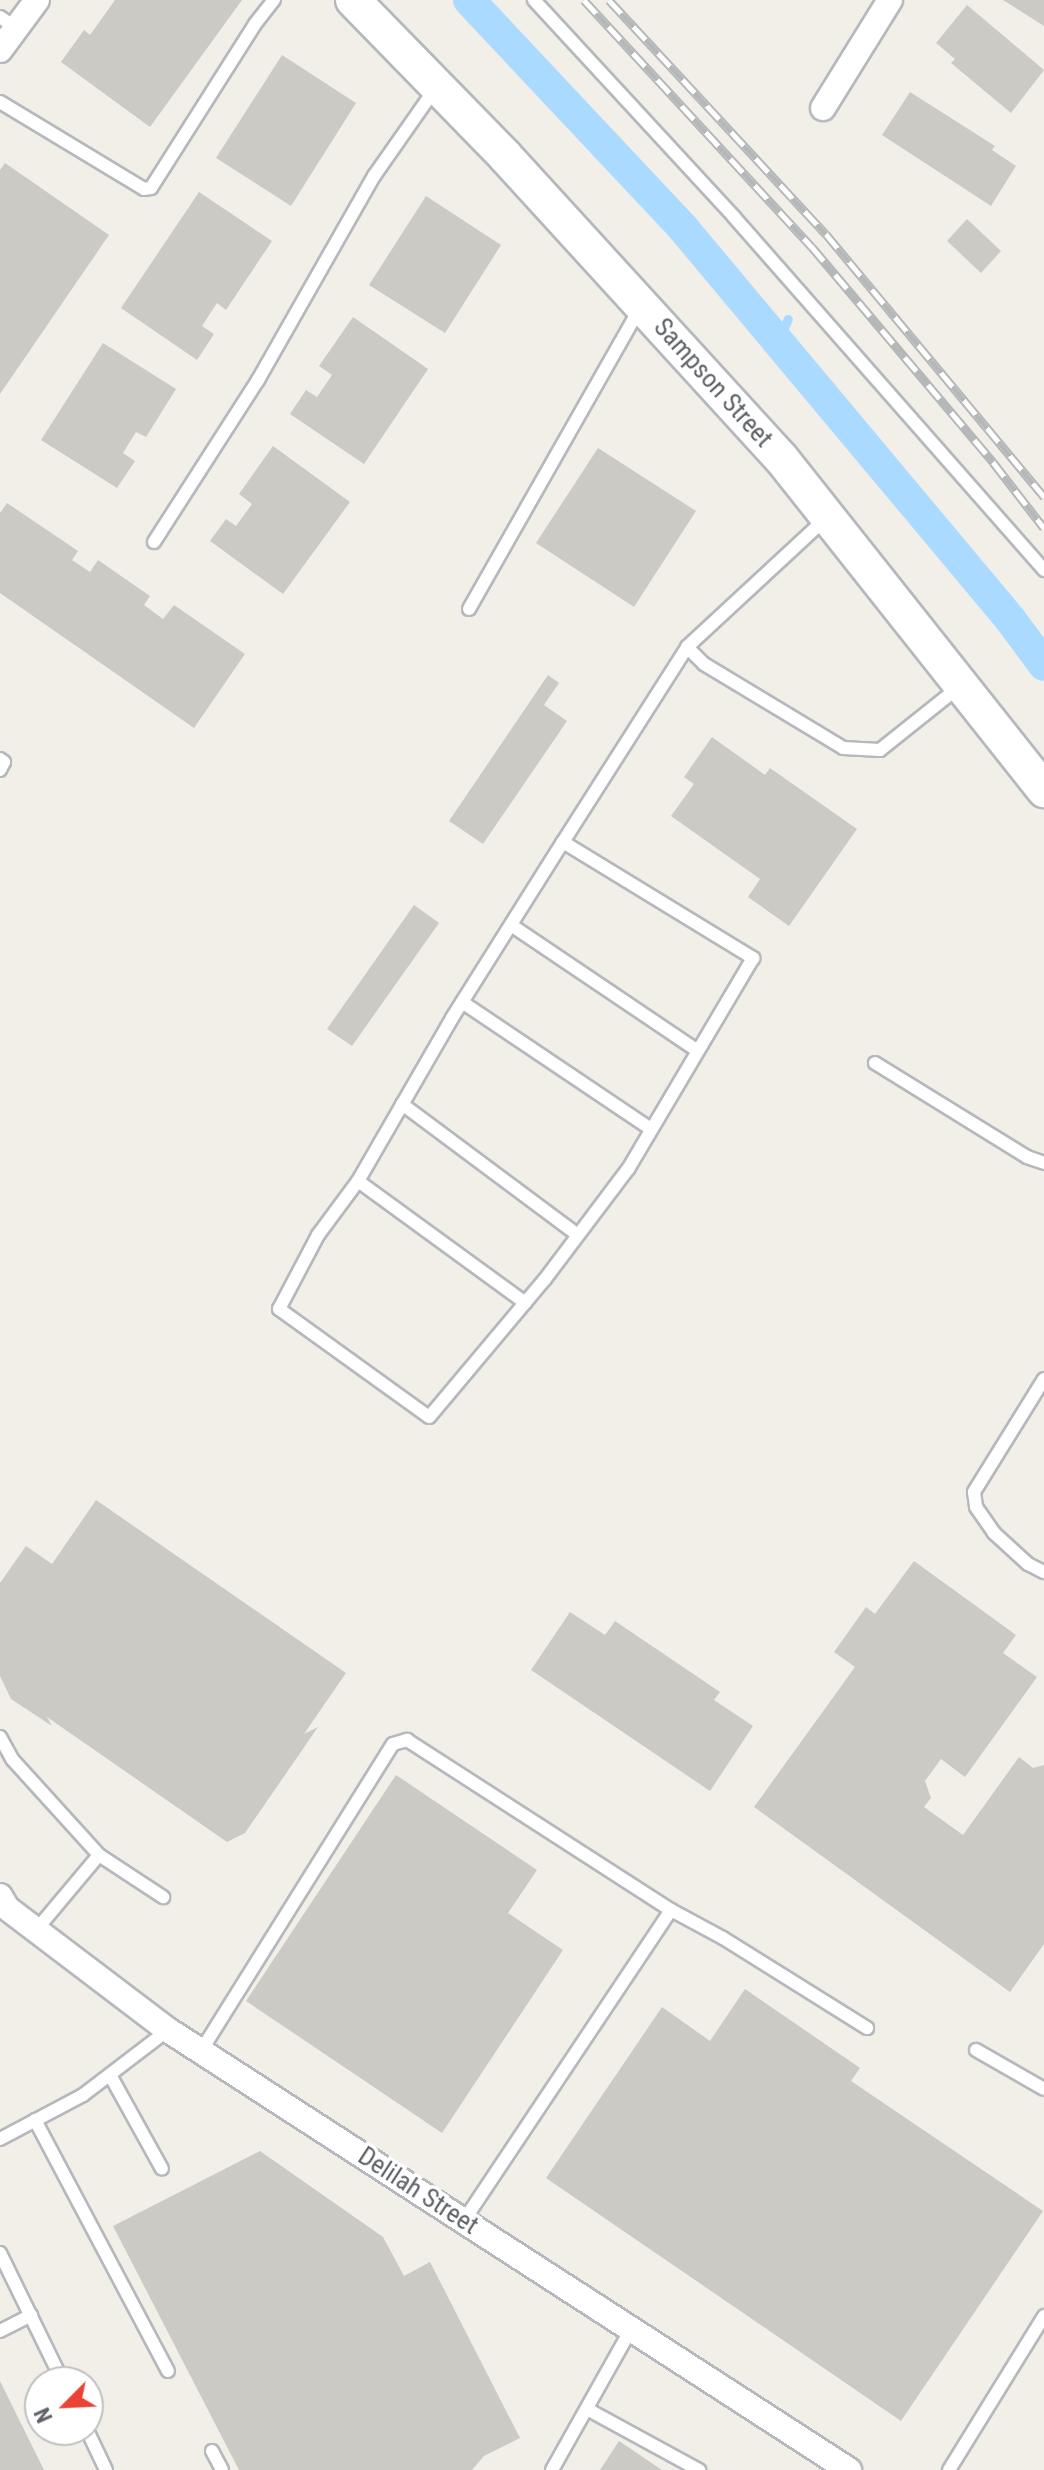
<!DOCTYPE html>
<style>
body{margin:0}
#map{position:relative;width:1044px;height:2470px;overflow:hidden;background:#f1efe8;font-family:"Roboto Condensed",sans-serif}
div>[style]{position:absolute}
.stream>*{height:9px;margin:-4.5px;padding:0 4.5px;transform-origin:4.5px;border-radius:4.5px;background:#aadaff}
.canal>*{height:32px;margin:-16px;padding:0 16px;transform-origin:16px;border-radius:16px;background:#aadaff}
.building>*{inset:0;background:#cccac5}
.roads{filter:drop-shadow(2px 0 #b5b8bc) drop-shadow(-2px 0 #b5b8bc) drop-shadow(0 2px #b5b8bc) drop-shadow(0 -2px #b5b8bc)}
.lane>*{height:12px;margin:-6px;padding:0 6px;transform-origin:6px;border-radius:6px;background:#fff}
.street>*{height:24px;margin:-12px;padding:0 12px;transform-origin:12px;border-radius:12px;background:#fff}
.secondary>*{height:34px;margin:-17px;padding:0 17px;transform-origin:17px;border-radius:17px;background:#fff}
.rail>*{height:9px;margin-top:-4.5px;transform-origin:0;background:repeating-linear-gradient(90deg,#fff 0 18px,#b6b7b8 0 36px);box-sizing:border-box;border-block:2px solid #b6b7b8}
span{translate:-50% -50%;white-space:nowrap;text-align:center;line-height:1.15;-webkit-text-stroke:7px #fff;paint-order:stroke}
.street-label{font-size:26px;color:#5f6368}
.north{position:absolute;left:24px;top:2366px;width:80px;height:80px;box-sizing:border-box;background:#fff;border:2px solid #bfc1c3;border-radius:50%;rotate:246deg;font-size:22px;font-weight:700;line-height:32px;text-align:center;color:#5f6368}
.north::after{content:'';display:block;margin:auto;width:28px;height:36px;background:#ea4335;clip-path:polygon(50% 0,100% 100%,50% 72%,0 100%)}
</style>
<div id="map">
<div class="stream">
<i style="left:778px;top:342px;width:25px;rotate:-67deg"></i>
</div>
<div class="canal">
<i style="left:469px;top:0;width:313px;rotate:46.8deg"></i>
<i style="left:683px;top:228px;width:510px;rotate:50.09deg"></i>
<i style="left:1010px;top:619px;width:57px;rotate:53.5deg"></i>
</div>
<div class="building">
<i style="clip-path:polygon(115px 0,242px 0,150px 127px,61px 62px,84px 30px,90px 35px)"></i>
<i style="clip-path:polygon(1003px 0,1044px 0,1044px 26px)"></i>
<i style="clip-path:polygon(967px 5px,1044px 70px,1011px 113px,951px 63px,955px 59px,936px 43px)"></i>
<i style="clip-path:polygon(282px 55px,356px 103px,291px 206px,216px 158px)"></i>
<i style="clip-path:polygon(910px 92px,995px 146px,992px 150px,1016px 166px,991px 206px,882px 135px)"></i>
<i style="clip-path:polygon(5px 163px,109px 235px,0 394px,0 170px)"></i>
<i style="clip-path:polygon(199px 192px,272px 241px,226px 310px,217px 303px,202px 326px,214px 334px,197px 360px,121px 308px)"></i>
<i style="clip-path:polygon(426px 196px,501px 245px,445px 333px,369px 285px)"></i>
<i style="clip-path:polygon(967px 219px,1001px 251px,981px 273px,947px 241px)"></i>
<i style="clip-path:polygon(353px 317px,428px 369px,364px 464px,290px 414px,306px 390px,317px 397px,332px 375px,319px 366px)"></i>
<i style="clip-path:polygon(103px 343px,176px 389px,146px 437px,136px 432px,123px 453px,135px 461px,117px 488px,41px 440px)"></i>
<i style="clip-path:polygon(273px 446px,350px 502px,283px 594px,210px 541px,226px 519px,236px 526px,252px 504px,239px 494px)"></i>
<i style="clip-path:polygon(598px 448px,696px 511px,634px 607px,536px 543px)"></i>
<i style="clip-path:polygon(7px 503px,78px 551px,72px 560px,90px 572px,98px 560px,150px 596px,144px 605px,163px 619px,174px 605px,245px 654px,194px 728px,0 593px,0 513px)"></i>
<i style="clip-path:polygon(548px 675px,559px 683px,544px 705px,567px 721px,483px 844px,449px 821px)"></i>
<i style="clip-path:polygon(712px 737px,765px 775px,770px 768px,857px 829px,789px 926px,748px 897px,760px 879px,671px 816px,694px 784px,684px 777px)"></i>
<i style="clip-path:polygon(414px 905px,439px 923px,352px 1046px,327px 1029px)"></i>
<i style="clip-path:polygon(96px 1500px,346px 1673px,304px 1734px,318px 1727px,245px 1833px,227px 1842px,47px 1717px,52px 1726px,11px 1699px,0 1676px,0 1583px,26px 1546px,52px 1564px)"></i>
<i style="clip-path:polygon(914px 1561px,1016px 1635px,1003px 1653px,1037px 1677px,965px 1777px,941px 1759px,925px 1781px,931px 1798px,924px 1807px,963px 1835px,1019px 1757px,1033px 1768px,1044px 1765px,1044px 1944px,1010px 1992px,754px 1807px,855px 1667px,834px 1652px,866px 1607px,875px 1614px)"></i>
<i style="clip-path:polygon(570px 1612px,605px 1635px,615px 1621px,720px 1692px,714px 1700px,753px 1726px,710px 1791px,531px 1670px)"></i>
<i style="clip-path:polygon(396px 1775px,537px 1870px,508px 1913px,563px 1950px,442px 2133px,246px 2001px)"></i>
<i style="clip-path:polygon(745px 1989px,860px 2068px,851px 2081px,1043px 2211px,901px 2421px,546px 2178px,662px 2007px,710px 2041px)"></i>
<i style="clip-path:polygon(260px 2151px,383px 2237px,404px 2276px,430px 2262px,520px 2438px,484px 2456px,472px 2470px,239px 2470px,113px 2226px)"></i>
<i style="clip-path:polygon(0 2381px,44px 2470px,0 2470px)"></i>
<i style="clip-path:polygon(619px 2441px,662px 2470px,600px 2470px)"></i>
</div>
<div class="roads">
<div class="lane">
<i style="left:534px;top:0;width:295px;rotate:47.3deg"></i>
<i style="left:734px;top:217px;width:470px;rotate:48.7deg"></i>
<i style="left:0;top:17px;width:19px;rotate:35deg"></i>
<i style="left:0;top:102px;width:168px;rotate:31.1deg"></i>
<i style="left:144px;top:189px;width:7px;rotate:-8deg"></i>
<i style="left:151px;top:188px;width:194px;rotate:-57.6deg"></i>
<i style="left:255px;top:24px;width:31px;rotate:-52deg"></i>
<i style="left:154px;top:542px;width:193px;rotate:-57.3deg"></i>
<i style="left:258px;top:380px;width:235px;rotate:-60.4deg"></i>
<i style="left:374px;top:176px;width:106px;rotate:-55deg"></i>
<i style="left:469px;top:609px;width:346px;rotate:-60.4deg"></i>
<i style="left:687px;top:647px;width:24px;rotate:45deg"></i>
<i style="left:704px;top:664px;width:162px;rotate:31.1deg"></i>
<i style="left:843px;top:748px;width:37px;rotate:3deg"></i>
<i style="left:880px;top:750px;width:101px;rotate:-38.6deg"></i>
<i style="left:0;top:759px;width:5px;rotate:37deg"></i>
<i style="left:4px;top:762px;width:9px;rotate:117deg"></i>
<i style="left:563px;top:842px;width:223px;rotate:31.4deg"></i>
<i style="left:753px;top:958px;width:245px;rotate:120.6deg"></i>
<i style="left:628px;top:1169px;width:138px;rotate:127deg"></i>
<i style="left:545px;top:1279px;width:180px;rotate:130deg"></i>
<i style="left:429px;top:1417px;width:185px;rotate:-144.2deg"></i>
<i style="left:279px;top:1309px;width:84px;rotate:-62.2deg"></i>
<i style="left:318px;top:1235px;width:67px;rotate:-53.5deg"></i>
<i style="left:358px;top:1181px;width:188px;rotate:-60deg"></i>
<i style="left:452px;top:1018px;width:208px;rotate:-57.8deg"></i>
<i style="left:563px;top:842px;width:231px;rotate:-57.5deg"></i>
<i style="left:687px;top:647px;width:188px;rotate:-42.8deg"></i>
<i style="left:511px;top:925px;width:225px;rotate:34deg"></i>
<i style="left:462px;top:1002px;width:228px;rotate:33.9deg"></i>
<i style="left:875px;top:1063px;width:179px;rotate:31.7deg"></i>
<i style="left:1027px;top:1157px;width:18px;rotate:19deg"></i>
<i style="left:402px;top:1104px;width:219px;rotate:36.7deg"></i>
<i style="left:358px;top:1181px;width:207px;rotate:36.1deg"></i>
<i style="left:1044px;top:1379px;width:133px;rotate:121.8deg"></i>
<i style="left:974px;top:1492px;width:15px;rotate:82deg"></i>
<i style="left:976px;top:1507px;width:32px;rotate:55deg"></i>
<i style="left:994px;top:1533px;width:46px;rotate:42.4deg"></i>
<i style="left:1028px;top:1564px;width:18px;rotate:27deg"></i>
<i style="left:0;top:1737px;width:25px;rotate:61deg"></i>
<i style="left:12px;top:1759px;width:130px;rotate:47.8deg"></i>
<i style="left:99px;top:1855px;width:97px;rotate:130deg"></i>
<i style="left:99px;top:1855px;width:77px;rotate:33.3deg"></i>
<i style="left:671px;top:1910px;width:59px;rotate:28.3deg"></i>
<i style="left:723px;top:1938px;width:170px;rotate:32deg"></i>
<i style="left:976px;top:2050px;width:78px;rotate:29.8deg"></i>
<i style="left:201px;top:2051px;width:362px;rotate:-58deg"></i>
<i style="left:393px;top:1744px;width:15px;rotate:-16deg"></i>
<i style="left:407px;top:1740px;width:314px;rotate:32.8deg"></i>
<i style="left:671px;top:1910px;width:373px;rotate:123.7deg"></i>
<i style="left:110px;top:2075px;width:107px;rotate:61deg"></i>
<i style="left:35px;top:2120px;width:284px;rotate:62.1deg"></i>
<i style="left:0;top:2139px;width:94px;rotate:-27.9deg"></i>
<i style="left:83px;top:2095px;width:107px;rotate:-37.4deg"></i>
<i style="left:0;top:2253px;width:144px;rotate:64deg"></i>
<i style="left:0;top:2331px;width:35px;rotate:-27deg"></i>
<i style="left:587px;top:2409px;width:128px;rotate:28.6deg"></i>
<i style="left:87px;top:2430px;width:44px;rotate:64.6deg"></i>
<i style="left:212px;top:2451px;width:21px;rotate:62deg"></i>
<i style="left:552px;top:2470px;width:162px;rotate:-60.7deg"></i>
<i style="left:949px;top:2470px;width:181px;rotate:-58.3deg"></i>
</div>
<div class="street">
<i style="left:0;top:50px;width:62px;rotate:-53.5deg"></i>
<i style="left:823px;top:108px;width:127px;rotate:-58.2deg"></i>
<i style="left:0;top:1896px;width:14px;rotate:60deg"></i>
<i style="left:7px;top:1908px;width:202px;rotate:37.2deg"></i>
<i style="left:168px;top:2030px;width:811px;rotate:32.87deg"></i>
</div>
<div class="secondary">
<i style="left:353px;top:0;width:218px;rotate:45.7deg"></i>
<i style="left:505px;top:156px;width:409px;rotate:47.6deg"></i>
<i style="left:781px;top:458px;width:424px;rotate:51.6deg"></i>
</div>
</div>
<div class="rail">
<i style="left:584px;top:0;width:336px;rotate:47.3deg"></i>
<i style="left:812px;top:247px;width:281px;rotate:49.9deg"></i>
<i style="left:993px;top:462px;width:83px;rotate:52.3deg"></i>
<i style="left:609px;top:0;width:319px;rotate:47.2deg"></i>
<i style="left:826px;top:234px;width:342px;rotate:50.3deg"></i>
</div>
<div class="street-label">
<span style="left:713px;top:383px;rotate:48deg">Sampson Street</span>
<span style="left:418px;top:2191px;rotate:33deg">Delilah Street</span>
</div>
<div class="north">N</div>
</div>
